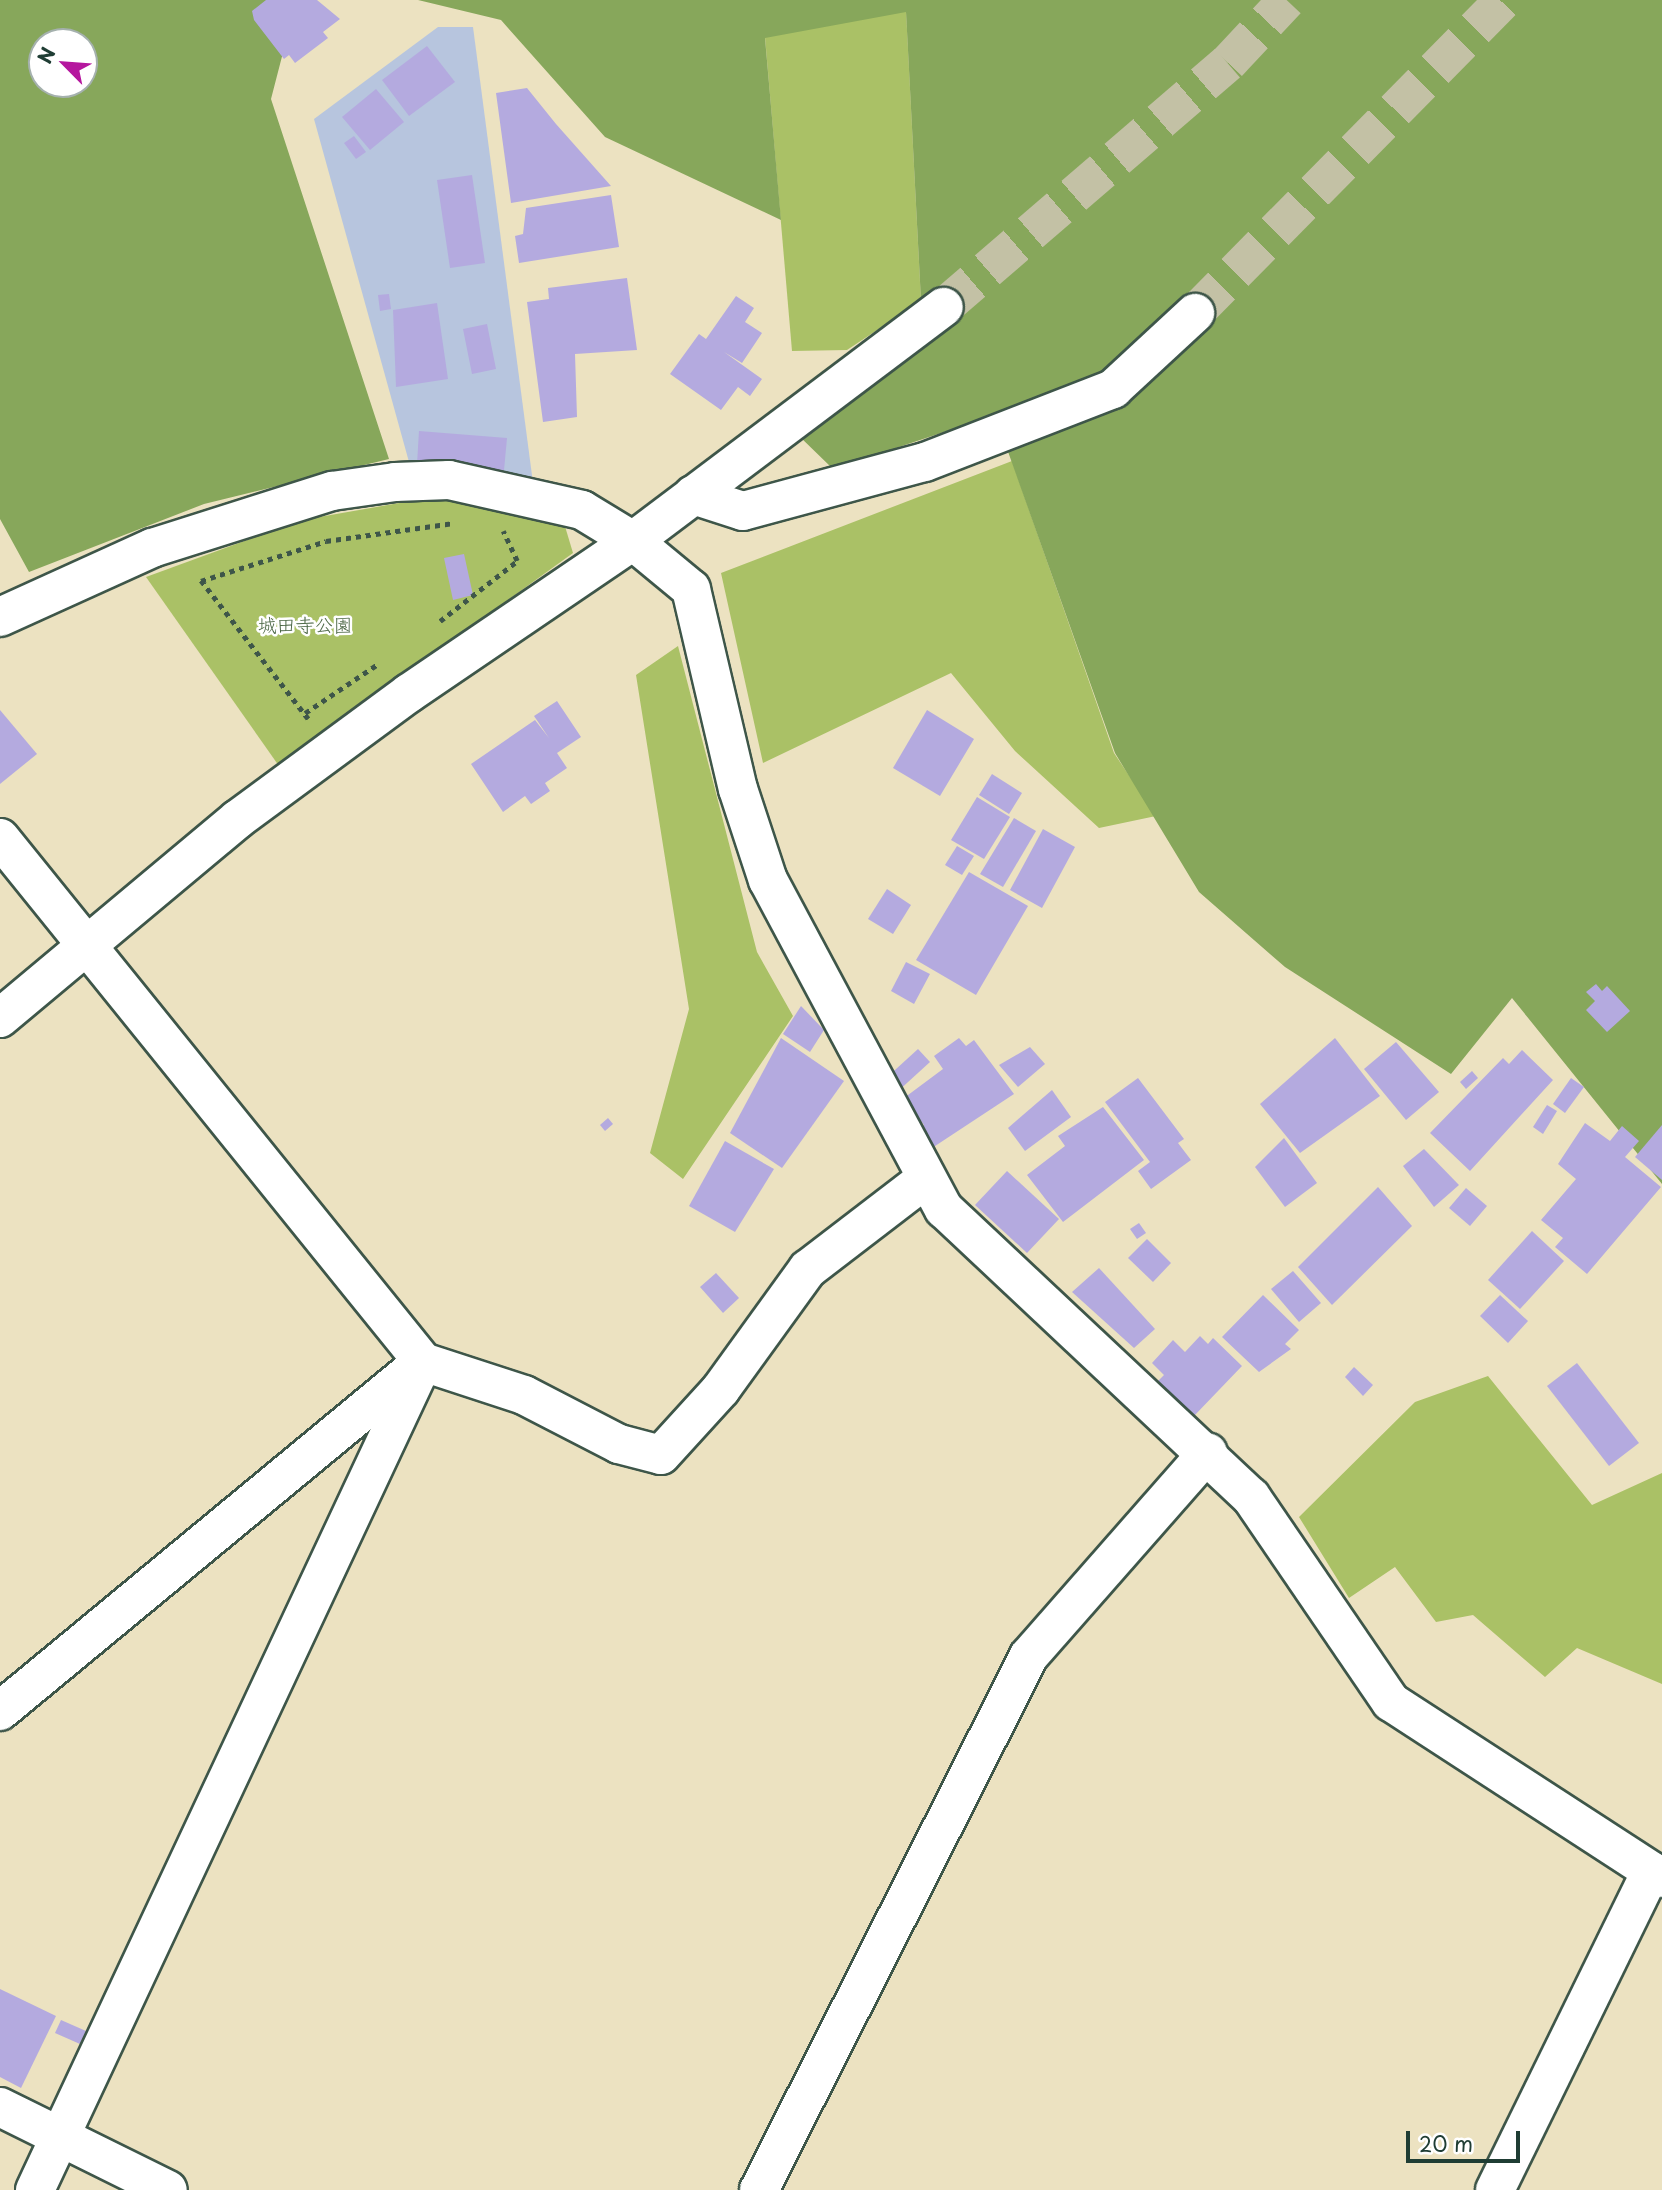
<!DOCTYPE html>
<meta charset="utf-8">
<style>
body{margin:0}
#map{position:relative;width:1662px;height:2190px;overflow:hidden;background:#ece2c1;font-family:"Playpen Sans","Klee One",sans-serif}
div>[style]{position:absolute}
.industrial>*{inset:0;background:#b7c5de}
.green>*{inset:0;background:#aac166}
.forest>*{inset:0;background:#87a75b}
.building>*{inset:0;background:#b4aadf}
.street-tunnel>*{height:38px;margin-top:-19px;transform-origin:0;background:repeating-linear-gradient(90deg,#c3c1a5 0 38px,transparent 0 57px)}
.secondary-tunnel>*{height:38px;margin-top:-19px;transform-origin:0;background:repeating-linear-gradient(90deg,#c3c1a5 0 38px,transparent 0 57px)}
.path>*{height:4.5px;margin-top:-2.25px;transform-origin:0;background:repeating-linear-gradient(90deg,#3e5649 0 5px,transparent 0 10px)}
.roads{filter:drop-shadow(2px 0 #3e5649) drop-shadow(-2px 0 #3e5649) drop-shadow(0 2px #3e5649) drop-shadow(0 -2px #3e5649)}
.street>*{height:38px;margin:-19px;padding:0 19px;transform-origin:19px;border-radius:19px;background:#fff}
.secondary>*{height:38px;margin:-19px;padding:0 19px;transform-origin:19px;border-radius:19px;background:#fff}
span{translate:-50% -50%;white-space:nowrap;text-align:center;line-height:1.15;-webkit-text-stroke:5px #fff;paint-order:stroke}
.park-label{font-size:19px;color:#496543}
.north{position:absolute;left:28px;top:28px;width:70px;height:70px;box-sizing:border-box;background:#fff;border:2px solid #a5b1ae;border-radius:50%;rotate:295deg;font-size:19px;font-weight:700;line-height:28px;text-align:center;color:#1f3d34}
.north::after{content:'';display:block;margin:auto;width:24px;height:32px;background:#b5179e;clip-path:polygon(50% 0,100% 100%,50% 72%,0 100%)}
.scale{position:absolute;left:1406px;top:2131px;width:114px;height:32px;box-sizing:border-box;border:4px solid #1f3d34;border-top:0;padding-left:9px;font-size:21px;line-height:24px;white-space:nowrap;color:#1f3d34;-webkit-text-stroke:5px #fff;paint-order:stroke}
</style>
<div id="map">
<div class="industrial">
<i style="clip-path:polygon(438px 27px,473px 27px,533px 483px,409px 462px,314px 119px)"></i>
</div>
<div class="green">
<i style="clip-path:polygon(906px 11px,921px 301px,847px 350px,792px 351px,765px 37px)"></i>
<i style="clip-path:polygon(1012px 461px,1114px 753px,1156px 816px,1099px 828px,1015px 751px,951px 673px,763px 763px,721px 573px)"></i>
<i style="clip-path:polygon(445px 495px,564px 523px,573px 553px,279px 766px,146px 577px,302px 520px)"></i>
<i style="clip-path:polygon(678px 646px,757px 952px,793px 1016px,683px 1179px,650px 1153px,689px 1009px,636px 675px)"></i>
<i style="clip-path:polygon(1488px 1376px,1592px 1505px,1662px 1473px,1662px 1684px,1577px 1648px,1545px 1677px,1473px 1615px,1436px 1622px,1395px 1567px,1349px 1598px,1299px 1517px,1415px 1402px)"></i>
</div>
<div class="forest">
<i style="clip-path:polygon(evenodd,0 0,311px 0,286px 41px,271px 99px,389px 459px,204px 504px,29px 572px,0 519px,0 0,42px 42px,84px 42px,84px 84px,42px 84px,42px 42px)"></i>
<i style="clip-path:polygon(418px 0,1662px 0,1662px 1184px,1512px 998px,1451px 1074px,1285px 967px,1199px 892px,1115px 753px,995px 415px,833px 469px,797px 434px,921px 301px,906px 12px,765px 38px,781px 220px,605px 137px,501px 20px)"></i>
</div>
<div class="building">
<i style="clip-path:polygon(266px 0,317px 0,340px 19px,323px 32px,328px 38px,295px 63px,289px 55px,284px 59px,254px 20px,252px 11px)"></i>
<i style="clip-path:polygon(427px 46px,455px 82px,409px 116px,382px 80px)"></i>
<i style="clip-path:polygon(527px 88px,556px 124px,611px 186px,511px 203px,496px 93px)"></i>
<i style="clip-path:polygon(376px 89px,404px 122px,370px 150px,342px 117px)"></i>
<i style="clip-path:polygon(354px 136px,366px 152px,356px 159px,344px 143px)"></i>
<i style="clip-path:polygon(472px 175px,485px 263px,450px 268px,437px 180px)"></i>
<i style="clip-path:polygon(611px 195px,619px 247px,519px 263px,515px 236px,523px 234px,526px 208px)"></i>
<i style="clip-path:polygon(627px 278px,637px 350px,575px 354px,577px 417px,543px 422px,527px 302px,549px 299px,548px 288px)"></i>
<i style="clip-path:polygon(389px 294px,391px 309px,380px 311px,378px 295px)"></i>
<i style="clip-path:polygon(736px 296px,754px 308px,745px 322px,762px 333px,742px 363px,724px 352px,762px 379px,750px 396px,738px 387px,721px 410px,670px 374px,699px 334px,706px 339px)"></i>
<i style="clip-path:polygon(437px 303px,448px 379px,396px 387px,393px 310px)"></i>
<i style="clip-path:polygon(487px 324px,496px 369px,472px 374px,463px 329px)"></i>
<i style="clip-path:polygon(419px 431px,507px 438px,504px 470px,417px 464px)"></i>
<i style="clip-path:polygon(464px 554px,473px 595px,453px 600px,444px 558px)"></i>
<i style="clip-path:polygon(557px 701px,581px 737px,557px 753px,567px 768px,545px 783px,550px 791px,531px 804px,525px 796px,503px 812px,471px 764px,535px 720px,549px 738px,534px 716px)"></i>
<i style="clip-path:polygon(0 710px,37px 754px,0 784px)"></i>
<i style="clip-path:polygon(927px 710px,974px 739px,940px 796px,893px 768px)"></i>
<i style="clip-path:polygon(992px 774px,1022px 793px,1009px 814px,979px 795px)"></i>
<i style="clip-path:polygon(977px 797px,1010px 817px,984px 859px,951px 840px)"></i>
<i style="clip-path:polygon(1014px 818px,1036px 831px,1003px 887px,980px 874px)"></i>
<i style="clip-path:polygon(1043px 829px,1075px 847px,1042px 908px,1010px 890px)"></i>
<i style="clip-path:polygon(957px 846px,974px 856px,962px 875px,945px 865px)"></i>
<i style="clip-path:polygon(969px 872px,1028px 906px,976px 995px,916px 960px)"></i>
<i style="clip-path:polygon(887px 889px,911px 905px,893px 934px,868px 919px)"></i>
<i style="clip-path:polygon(906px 962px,930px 974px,914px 1004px,891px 991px)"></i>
<i style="clip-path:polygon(1596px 984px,1602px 991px,1607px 986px,1630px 1011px,1607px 1032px,1586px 1010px,1595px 1001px,1586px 992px)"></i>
<i style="clip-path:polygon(801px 1006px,824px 1030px,810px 1052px,783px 1034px)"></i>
<i style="clip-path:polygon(781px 1038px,844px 1081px,782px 1168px,730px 1133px)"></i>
<i style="clip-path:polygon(959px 1038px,966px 1046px,974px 1040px,1014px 1094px,929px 1150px,916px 1132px,924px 1125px,904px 1098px,943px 1069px,934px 1056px)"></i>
<i style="clip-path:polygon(1335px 1038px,1380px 1096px,1300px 1153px,1260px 1104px)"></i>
<i style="clip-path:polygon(1396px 1042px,1439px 1092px,1406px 1120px,1364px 1069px)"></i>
<i style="clip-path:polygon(1030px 1047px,1045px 1064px,1018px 1087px,999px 1065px)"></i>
<i style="clip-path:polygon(918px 1049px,930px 1062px,896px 1093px,884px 1080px)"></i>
<i style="clip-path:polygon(1522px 1050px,1553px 1080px,1470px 1171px,1430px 1133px,1503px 1058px,1509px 1064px)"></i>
<i style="clip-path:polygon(1472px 1071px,1478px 1078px,1466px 1089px,1460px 1082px)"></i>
<i style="clip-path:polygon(1138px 1078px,1184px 1139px,1178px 1143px,1191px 1160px,1151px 1189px,1138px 1171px,1150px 1162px,1105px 1102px)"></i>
<i style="clip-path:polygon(1571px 1078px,1584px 1087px,1565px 1113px,1553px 1104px)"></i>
<i style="clip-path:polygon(1052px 1090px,1071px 1117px,1025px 1151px,1008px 1128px)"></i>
<i style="clip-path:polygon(1547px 1105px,1557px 1111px,1543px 1134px,1533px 1127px)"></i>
<i style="clip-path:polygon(1103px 1107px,1144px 1160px,1063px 1222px,1027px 1175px,1065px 1146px,1058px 1136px)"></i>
<i style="clip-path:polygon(608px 1118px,613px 1124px,605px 1131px,600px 1125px)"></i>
<i style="clip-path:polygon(1585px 1123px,1610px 1141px,1622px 1126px,1639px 1141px,1625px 1157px,1661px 1187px,1587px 1274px,1555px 1247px,1563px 1238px,1541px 1220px,1576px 1179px,1558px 1164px)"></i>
<i style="clip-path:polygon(1662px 1125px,1662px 1180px,1635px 1157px)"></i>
<i style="clip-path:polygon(1284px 1138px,1317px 1183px,1285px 1207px,1255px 1167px)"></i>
<i style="clip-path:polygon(725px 1141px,774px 1169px,735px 1232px,689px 1206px)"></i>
<i style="clip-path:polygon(1424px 1149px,1459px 1185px,1434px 1207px,1403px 1166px)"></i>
<i style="clip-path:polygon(1007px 1171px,1059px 1219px,1027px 1253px,975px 1205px)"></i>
<i style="clip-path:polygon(1378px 1187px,1412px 1226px,1332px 1305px,1298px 1267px)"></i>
<i style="clip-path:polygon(1466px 1188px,1487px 1206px,1470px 1226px,1449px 1208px)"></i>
<i style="clip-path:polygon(1139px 1223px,1146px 1233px,1137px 1239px,1130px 1229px)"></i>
<i style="clip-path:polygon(1532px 1231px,1564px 1261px,1520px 1309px,1488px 1280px)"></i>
<i style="clip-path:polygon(1147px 1239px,1171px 1263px,1153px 1282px,1128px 1258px)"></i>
<i style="clip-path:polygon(1099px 1268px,1155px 1329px,1134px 1348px,1072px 1292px)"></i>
<i style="clip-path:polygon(1293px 1271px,1321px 1303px,1299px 1322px,1271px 1289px)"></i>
<i style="clip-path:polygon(716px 1273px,739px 1298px,723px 1313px,700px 1287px)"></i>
<i style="clip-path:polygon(1263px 1295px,1299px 1330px,1285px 1344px,1291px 1349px,1259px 1372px,1222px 1337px)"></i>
<i style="clip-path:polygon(1500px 1295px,1528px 1321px,1508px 1343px,1480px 1316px)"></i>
<i style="clip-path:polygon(1200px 1336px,1208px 1344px,1213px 1338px,1242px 1366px,1194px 1416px,1158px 1381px,1164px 1375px,1152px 1363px,1173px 1340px,1185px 1352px)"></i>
<i style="clip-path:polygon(1577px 1363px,1639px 1443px,1609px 1466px,1547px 1386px)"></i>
<i style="clip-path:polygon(1354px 1367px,1373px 1385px,1363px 1396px,1345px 1377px)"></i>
<i style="clip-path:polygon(0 1989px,56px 2016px,21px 2088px,0 2077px)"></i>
<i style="clip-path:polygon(61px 2020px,86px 2031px,80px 2044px,55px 2033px)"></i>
</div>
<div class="street-tunnel">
<i style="left:1195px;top:313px;width:440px;rotate:-45.4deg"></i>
</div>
<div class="secondary-tunnel">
<i style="left:944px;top:307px;width:374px;rotate:-40.7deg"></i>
<i style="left:1228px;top:63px;width:86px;rotate:-46.9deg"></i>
</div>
<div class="path">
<i style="left:440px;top:621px;width:98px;rotate:-37.9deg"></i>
<i style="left:517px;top:561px;width:33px;rotate:-115deg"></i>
<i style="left:305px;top:713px;width:88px;rotate:-33.9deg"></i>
<i style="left:308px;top:719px;width:175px;rotate:-127.8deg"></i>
<i style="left:201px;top:581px;width:131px;rotate:-17.7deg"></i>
<i style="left:326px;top:541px;width:129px;rotate:-8deg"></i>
</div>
<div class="roads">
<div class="street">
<i style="left:693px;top:495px;width:52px;rotate:17.7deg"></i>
<i style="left:743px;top:511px;width:188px;rotate:-15.1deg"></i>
<i style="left:925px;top:462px;width:202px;rotate:-21.2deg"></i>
<i style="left:1113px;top:389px;width:112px;rotate:-42.8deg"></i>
<i style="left:0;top:617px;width:167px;rotate:-24.4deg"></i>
<i style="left:152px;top:548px;width:189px;rotate:-17.6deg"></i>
<i style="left:332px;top:491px;width:64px;rotate:-8.1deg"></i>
<i style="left:395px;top:482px;width:54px;rotate:-2.1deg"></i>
<i style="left:449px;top:480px;width:136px;rotate:12.7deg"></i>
<i style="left:582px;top:510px;width:60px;rotate:31.3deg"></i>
<i style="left:633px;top:541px;width:75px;rotate:39.6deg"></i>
<i style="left:691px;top:589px;width:205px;rotate:76.8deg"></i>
<i style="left:738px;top:789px;width:96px;rotate:71.8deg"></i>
<i style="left:768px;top:880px;width:373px;rotate:61.9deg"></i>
<i style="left:944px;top:1209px;width:421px;rotate:43.2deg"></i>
<i style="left:1251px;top:1497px;width:248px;rotate:55.7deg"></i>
<i style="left:1391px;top:1702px;width:323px;rotate:33deg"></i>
<i style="left:0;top:838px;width:673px;rotate:51.09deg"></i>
<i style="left:423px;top:1362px;width:106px;rotate:18.1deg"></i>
<i style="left:524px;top:1395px;width:107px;rotate:27.3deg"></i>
<i style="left:619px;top:1444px;width:43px;rotate:14.7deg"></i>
<i style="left:661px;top:1455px;width:89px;rotate:-47.7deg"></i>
<i style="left:721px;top:1389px;width:148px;rotate:-54.1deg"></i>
<i style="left:808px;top:1269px;width:146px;rotate:-37.5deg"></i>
<i style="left:0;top:1711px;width:540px;rotate:-39.59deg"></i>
<i style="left:0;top:2107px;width:187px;rotate:26.3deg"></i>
<i style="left:35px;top:2190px;width:914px;rotate:-64.89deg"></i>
<i style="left:759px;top:2190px;width:598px;rotate:-63.18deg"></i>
<i style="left:1029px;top:1656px;width:271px;rotate:-48.7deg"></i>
<i style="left:1495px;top:2190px;width:355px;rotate:-63.9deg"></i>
</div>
<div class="secondary">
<i style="left:0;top:1018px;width:310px;rotate:-39.9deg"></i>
<i style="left:238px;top:819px;width:212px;rotate:-36.4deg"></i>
<i style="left:409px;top:693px;width:271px;rotate:-34.2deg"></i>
<i style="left:633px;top:541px;width:389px;rotate:-37deg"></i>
</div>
</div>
<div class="park-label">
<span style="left:305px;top:625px">城田寺公園</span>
</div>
<div class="north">N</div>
<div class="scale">20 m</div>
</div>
